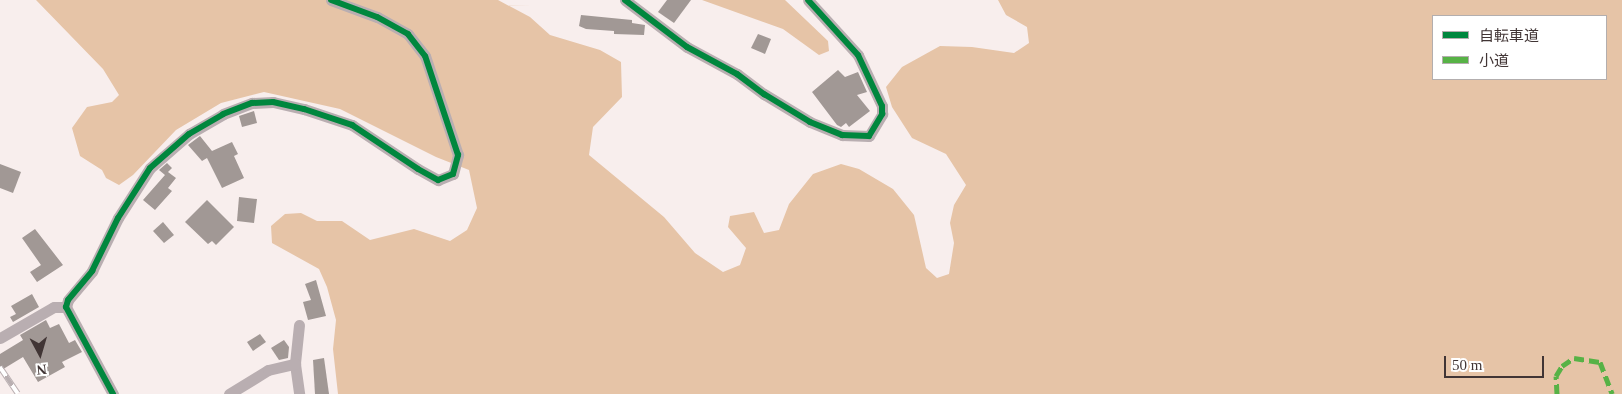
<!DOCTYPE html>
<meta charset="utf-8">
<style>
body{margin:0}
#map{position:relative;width:1622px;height:394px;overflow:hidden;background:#f8eeed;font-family:"Times New Roman","Noto Sans JP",serif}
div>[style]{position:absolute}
.forest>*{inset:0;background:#e6c4a7}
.building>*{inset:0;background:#a19895}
.street>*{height:11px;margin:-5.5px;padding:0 5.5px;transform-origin:5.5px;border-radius:5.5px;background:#b9aeb1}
.rail>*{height:5.5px;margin-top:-2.75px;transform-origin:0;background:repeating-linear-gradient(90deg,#fff 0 11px,#b9afb1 0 22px);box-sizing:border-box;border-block:1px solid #b9afb1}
.quiet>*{height:5px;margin-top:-2.5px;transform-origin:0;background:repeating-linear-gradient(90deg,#57b246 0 10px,transparent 0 15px)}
.cycleway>*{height:6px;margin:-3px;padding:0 3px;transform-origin:3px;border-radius:3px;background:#00873e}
span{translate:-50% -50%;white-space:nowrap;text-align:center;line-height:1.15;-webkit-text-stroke:5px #fff;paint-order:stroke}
.legend{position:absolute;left:1432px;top:15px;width:175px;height:65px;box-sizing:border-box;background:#fff;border:1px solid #b3aeae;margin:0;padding:6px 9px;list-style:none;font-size:15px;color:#413535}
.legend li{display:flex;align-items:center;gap:10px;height:25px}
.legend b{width:25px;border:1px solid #b3aeae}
.north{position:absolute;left:15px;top:329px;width:50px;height:50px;-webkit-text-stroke:4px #fff;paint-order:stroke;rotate:174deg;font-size:14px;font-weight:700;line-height:20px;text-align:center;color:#413535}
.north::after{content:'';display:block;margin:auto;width:18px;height:22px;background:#413535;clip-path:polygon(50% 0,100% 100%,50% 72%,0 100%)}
.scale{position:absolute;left:1444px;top:356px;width:100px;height:22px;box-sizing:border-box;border:2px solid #413535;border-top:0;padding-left:6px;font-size:15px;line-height:18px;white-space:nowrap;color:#413535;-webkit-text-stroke:4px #fff;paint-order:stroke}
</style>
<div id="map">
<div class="forest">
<i style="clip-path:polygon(evenodd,36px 0,498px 0,530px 17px,550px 35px,600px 50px,621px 62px,622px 97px,593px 127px,589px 155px,664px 217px,695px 253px,723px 272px,740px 265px,746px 248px,728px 227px,730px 216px,754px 212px,764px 233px,779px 230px,789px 204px,813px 174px,841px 164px,859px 169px,893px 189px,914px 215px,926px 268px,937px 278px,949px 274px,954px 243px,950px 223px,954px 205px,966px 185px,946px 154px,912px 138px,892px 107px,886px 87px,902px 67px,940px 46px,972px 47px,1014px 53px,1029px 43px,1027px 27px,1006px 15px,998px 0,1622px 0,1622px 394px,338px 394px,333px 349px,336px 320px,327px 287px,319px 269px,272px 243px,271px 226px,285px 214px,301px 213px,317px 221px,342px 221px,370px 240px,414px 229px,450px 241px,467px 230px,477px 208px,469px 170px,436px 157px,340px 109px,264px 92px,221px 103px,176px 130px,133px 175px,119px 185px,106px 178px,102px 170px,80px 156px,72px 128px,87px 107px,112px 102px,119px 95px,103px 69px,36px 0,1433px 16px,1606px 16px,1606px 79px,1433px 79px,1433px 16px)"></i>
<i style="clip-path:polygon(702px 0,785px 0,828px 41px,829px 51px,819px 55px,783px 29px)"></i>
</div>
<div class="building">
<i style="clip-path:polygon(667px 0,691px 0,674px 23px,658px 12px)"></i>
<i style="clip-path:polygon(581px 15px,632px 20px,632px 23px,645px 25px,644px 35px,614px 34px,614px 31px,586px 29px,579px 26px)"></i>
<i style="clip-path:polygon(758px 34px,771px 39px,765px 54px,751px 48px)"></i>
<i style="clip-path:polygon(838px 70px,845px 77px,858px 72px,867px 92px,857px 95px,870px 111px,849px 127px,846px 123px,841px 127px,837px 125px,812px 92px)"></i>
<i style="clip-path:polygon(254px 111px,257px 123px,242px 127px,239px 116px)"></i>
<i style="clip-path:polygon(200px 136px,212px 151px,232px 142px,238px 154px,234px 156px,244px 178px,222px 188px,207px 158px,202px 161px,188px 145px)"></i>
<i style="clip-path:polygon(167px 163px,172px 168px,168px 172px,176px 178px,168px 188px,172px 191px,155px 210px,143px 200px,165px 175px,159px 170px)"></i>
<i style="clip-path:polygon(0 164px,21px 172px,13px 193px,0 188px)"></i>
<i style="clip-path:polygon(239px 197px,257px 199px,254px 223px,237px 221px)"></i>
<i style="clip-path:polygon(207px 200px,234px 227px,216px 245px,212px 241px,208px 244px,185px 222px)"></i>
<i style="clip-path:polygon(163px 222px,174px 235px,164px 243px,153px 231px)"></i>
<i style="clip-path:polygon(35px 229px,63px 265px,37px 282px,30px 272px,41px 265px,22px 238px)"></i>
<i style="clip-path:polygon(316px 280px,326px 316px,308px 320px,303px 302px,311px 300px,305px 284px)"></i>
<i style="clip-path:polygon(32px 294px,39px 307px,13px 322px,10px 317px,16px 314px,11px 306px)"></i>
<i style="clip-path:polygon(46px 320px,50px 328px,59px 324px,69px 343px,75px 340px,82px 352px,62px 362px,65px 367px,38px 382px,23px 357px,0 371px,0 354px,23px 340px,20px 335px)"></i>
<i style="clip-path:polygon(260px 334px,266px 342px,253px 351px,247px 342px)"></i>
<i style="clip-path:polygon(284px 340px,289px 347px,288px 358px,279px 360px,271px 348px)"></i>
<i style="clip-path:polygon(324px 358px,329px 394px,315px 394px,313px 360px)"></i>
</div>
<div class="street">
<i style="left:625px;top:0;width:78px;rotate:37.2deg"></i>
<i style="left:687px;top:47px;width:57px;rotate:28.4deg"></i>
<i style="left:737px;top:74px;width:34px;rotate:37deg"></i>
<i style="left:764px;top:94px;width:54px;rotate:31.3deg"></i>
<i style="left:810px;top:122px;width:35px;rotate:22deg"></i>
<i style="left:842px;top:135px;width:27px;rotate:2deg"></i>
<i style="left:869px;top:136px;width:26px;rotate:-59deg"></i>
<i style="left:882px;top:114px;width:8px;rotate:-90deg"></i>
<i style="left:882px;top:106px;width:56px;rotate:-115.2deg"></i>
<i style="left:858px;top:55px;width:74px;rotate:-132.3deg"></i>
<i style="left:299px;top:325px;width:39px;rotate:96deg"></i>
<i style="left:295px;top:364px;width:30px;rotate:82deg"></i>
<i style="left:0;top:338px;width:62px;rotate:-29.9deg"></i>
<i style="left:54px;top:307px;width:12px"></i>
<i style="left:113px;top:394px;width:99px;rotate:-118.4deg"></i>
<i style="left:66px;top:307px;width:7px;rotate:-74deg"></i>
<i style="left:68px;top:300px;width:38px;rotate:-50deg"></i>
<i style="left:92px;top:271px;width:59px;rotate:-63.9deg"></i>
<i style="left:118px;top:218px;width:59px;rotate:-57.4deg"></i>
<i style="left:150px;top:168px;width:52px;rotate:-41.1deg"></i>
<i style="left:189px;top:134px;width:39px;rotate:-30deg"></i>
<i style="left:223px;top:114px;width:31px;rotate:-21deg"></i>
<i style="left:252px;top:103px;width:21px;rotate:-3deg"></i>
<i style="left:273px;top:102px;width:32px;rotate:13deg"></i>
<i style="left:304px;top:109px;width:51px;rotate:18.4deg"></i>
<i style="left:352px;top:125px;width:79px;rotate:33.7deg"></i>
<i style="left:418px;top:169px;width:23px;rotate:29deg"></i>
<i style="left:438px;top:180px;width:16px;rotate:-22deg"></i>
<i style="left:453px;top:174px;width:20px;rotate:-75deg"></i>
<i style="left:458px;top:155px;width:104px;rotate:-108.4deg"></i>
<i style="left:425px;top:56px;width:28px;rotate:-128deg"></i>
<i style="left:408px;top:34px;width:35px;rotate:-151deg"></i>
<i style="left:377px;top:17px;width:49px;rotate:-159.7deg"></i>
<i style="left:229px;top:394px;width:46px;rotate:-31.6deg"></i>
<i style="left:268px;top:370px;width:28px;rotate:-13deg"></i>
</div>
<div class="rail">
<i style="left:0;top:367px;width:32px;rotate:56deg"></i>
</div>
<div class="quiet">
<i style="left:1557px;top:394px;width:18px;rotate:-93deg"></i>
<i style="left:1556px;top:376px;width:12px;rotate:-59deg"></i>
<i style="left:1562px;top:366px;width:14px;rotate:-34deg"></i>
<i style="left:1574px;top:358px;width:26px;rotate:9deg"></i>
<i style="left:1600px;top:362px;width:34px;rotate:69deg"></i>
</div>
<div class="cycleway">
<i style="left:625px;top:0;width:78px;rotate:37.2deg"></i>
<i style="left:687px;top:47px;width:57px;rotate:28.4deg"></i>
<i style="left:737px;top:74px;width:34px;rotate:37deg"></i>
<i style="left:764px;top:94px;width:54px;rotate:31.3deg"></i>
<i style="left:810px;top:122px;width:35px;rotate:22deg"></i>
<i style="left:842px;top:135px;width:27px;rotate:2deg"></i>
<i style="left:869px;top:136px;width:26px;rotate:-59deg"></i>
<i style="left:882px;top:114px;width:8px;rotate:-90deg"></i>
<i style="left:882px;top:106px;width:56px;rotate:-115.2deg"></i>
<i style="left:858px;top:55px;width:74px;rotate:-132.3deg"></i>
<i style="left:113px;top:394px;width:99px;rotate:-118.4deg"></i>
<i style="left:66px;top:307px;width:7px;rotate:-74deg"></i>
<i style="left:68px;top:300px;width:38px;rotate:-50deg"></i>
<i style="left:92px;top:271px;width:59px;rotate:-63.9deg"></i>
<i style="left:118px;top:218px;width:59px;rotate:-57.4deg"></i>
<i style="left:150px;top:168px;width:52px;rotate:-41.1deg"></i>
<i style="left:189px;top:134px;width:39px;rotate:-30deg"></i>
<i style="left:223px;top:114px;width:31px;rotate:-21deg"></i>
<i style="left:252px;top:103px;width:21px;rotate:-3deg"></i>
<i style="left:273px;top:102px;width:32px;rotate:13deg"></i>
<i style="left:304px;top:109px;width:51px;rotate:18.4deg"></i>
<i style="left:352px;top:125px;width:79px;rotate:33.7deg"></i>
<i style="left:418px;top:169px;width:23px;rotate:29deg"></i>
<i style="left:438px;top:180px;width:16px;rotate:-22deg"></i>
<i style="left:453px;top:174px;width:20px;rotate:-75deg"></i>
<i style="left:458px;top:155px;width:104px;rotate:-108.4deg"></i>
<i style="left:425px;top:56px;width:28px;rotate:-128deg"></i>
<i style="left:408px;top:34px;width:35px;rotate:-151deg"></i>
<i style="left:377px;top:17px;width:49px;rotate:-159.7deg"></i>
</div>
<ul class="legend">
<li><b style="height:6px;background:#00873e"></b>自転車道</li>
<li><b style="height:6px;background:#57b246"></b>小道</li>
</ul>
<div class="north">N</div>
<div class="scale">50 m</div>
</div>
